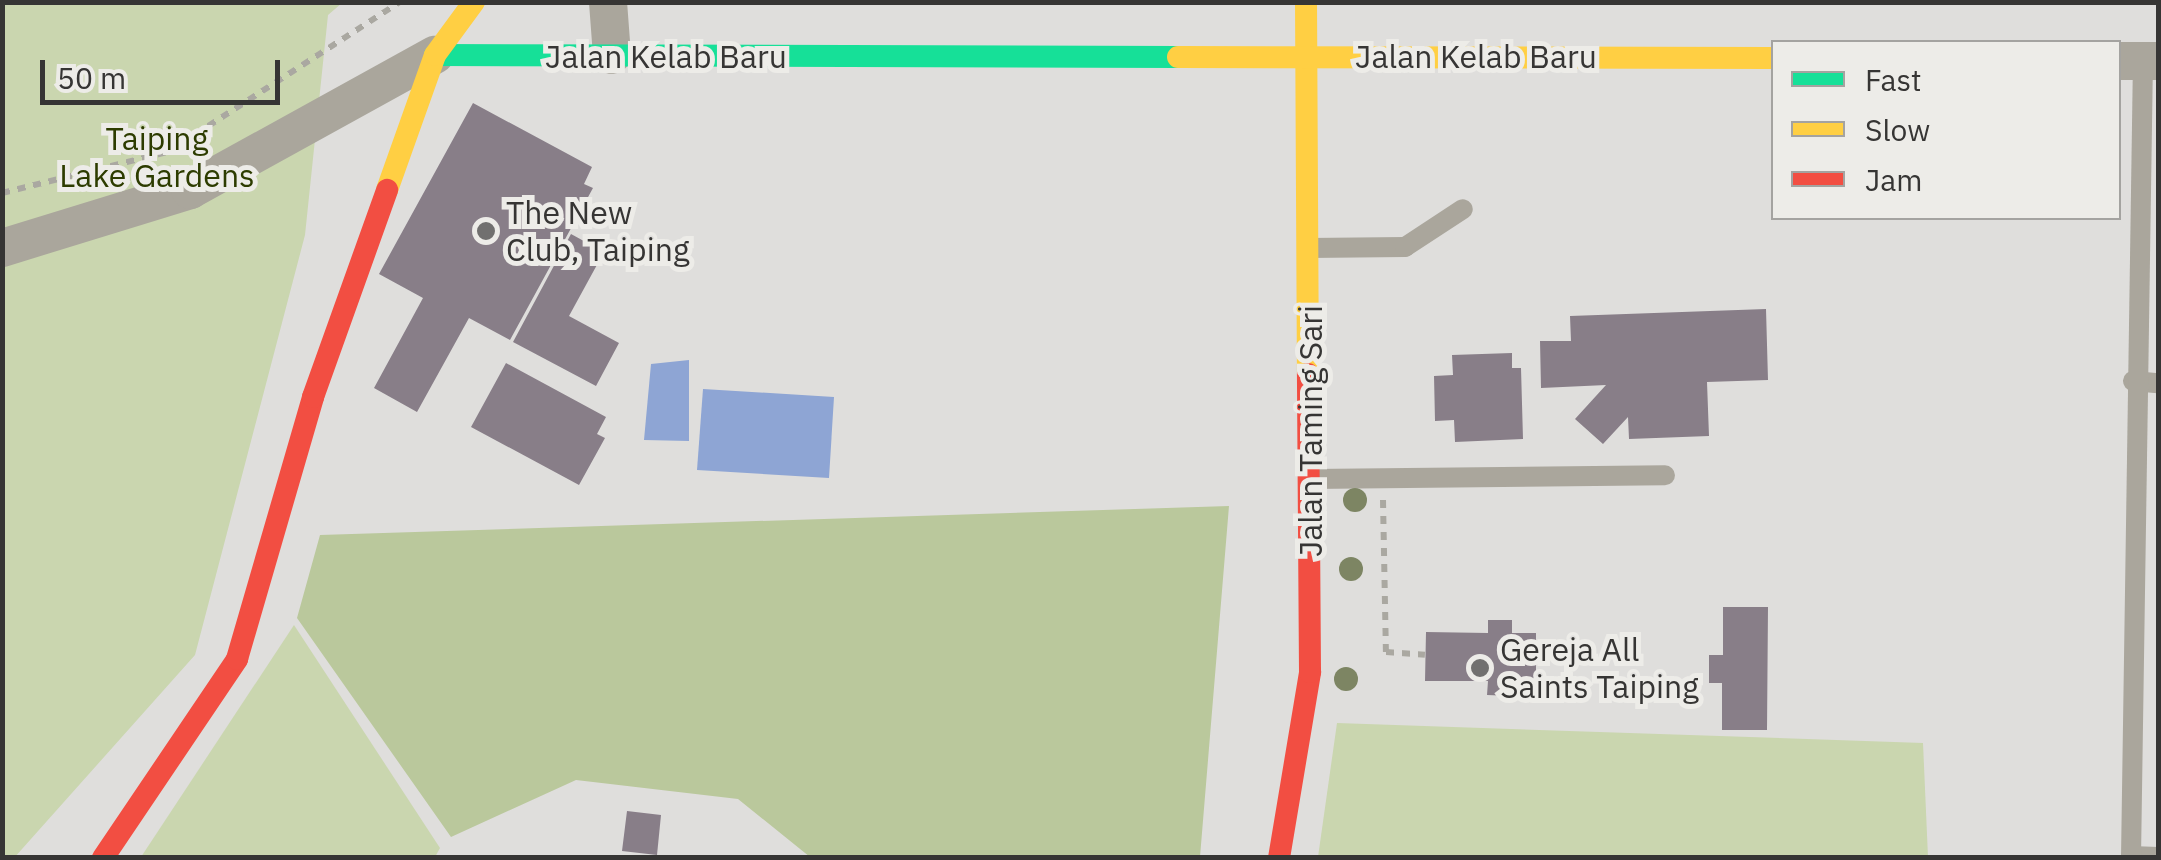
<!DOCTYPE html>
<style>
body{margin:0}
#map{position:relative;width:2161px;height:860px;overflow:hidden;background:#dfdedc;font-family:"IBM Plex Sans",sans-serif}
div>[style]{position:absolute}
.green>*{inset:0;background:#cad6af}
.forest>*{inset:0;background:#bac89c}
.water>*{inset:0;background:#8ea5d4}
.building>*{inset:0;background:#887e88}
.path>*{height:6px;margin-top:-3px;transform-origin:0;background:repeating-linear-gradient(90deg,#aaa8a1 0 8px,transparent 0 16px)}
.lane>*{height:20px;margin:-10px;padding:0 10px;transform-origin:10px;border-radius:10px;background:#aaa69c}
.street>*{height:38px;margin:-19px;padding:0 19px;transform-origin:19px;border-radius:19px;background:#aaa69c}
.fast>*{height:22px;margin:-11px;padding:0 11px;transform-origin:11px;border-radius:11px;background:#16e098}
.slow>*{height:22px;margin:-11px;padding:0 11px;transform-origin:11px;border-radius:11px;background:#ffcf43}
.jam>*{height:22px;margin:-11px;padding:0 11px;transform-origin:11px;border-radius:11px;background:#f24e42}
.trees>*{width:24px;height:24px;margin:-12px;border-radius:50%;background:#7d8563}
.dots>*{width:28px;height:28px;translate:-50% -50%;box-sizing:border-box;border:5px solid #edece8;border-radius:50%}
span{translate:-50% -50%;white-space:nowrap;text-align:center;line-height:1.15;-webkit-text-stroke:10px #edece8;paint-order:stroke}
.street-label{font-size:32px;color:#363534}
.park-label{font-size:32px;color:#2d3c00}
.poi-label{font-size:32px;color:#363534}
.left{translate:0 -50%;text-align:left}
.frame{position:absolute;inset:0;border:5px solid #363534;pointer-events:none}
.legend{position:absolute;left:1771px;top:40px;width:350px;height:180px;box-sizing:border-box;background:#edece8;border:2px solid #a4a3a0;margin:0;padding:12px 18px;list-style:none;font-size:30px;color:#363534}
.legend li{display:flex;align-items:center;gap:20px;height:50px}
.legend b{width:50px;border:2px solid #a4a3a0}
.scale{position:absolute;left:40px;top:60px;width:240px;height:45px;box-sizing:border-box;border:5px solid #363534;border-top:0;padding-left:12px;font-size:30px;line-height:35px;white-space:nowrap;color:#363534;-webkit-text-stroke:8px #edece8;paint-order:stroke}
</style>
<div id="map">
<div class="green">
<i style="clip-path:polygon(2px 3px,342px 3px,328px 15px,305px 235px,195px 655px,14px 858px,2px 857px)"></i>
<i style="clip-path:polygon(294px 625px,440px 848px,435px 857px,141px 857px)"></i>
<i style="clip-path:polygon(1337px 723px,1923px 743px,1928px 857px,1318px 857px)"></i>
</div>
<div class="forest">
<i style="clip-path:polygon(1229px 506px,1200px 857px,810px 857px,738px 799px,576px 780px,451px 837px,297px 618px,320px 535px)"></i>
</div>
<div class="water">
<i style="clip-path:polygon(689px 360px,689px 441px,644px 440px,651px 364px)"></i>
<i style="clip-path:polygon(703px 389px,834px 397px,829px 478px,697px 470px)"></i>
</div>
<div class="building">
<i style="clip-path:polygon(473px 103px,592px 167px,584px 184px,593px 188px,510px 340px,469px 318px,417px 412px,374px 388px,423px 298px,379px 274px)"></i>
<i style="clip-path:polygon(571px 234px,604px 252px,569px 316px,619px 343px,596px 386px,513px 342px)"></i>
<i style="clip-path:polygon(1766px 309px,1768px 380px,1707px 382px,1709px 436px,1629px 439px,1628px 417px,1603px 444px,1575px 419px,1606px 385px,1541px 388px,1540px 341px,1571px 341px,1570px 316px)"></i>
<i style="clip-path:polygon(1512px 353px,1512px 368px,1521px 368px,1523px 439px,1455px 442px,1454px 420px,1435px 421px,1434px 376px,1453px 375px,1452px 355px)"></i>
<i style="clip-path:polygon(506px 363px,606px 417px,597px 434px,605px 438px,579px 485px,471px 427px)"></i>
<i style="clip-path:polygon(1723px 607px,1768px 607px,1767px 730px,1722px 730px,1722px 683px,1709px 683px,1709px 655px,1723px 655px)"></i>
<i style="clip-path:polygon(1488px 620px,1512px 620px,1512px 633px,1536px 633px,1536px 681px,1512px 681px,1512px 696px,1487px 695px,1488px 681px,1425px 681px,1426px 632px,1488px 633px)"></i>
<i style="clip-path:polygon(627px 811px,661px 815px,657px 855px,622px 851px)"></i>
</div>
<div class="path">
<i style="left:2px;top:193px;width:171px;rotate:-13.9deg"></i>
<i style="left:168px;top:152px;width:276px;rotate:-32.9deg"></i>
<i style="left:1383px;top:500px;width:152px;rotate:88.9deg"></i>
<i style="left:1386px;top:652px;width:39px;rotate:4deg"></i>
</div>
<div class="lane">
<i style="left:1309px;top:248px;width:96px;rotate:-0.6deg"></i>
<i style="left:1405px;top:247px;width:69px;rotate:-33.2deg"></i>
<i style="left:2133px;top:381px;width:25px;rotate:5deg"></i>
<i style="left:1312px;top:479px;width:353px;rotate:-0.6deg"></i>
<i style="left:2131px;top:856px;width:27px;rotate:2deg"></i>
<i style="left:2131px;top:858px;width:797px;rotate:-89.14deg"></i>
</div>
<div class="street">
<i style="left:608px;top:2px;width:53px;rotate:85.7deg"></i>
<i style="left:2118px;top:61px;width:40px"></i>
<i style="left:2px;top:248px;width:197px;rotate:-17.1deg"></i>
<i style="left:190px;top:190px;width:280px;rotate:-28.9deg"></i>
</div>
<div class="fast">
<i style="left:435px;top:55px;width:743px;rotate:0.15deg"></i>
</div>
<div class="slow">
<i style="left:1306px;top:2px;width:372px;rotate:89.7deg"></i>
<i style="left:1178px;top:57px;width:596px;rotate:0.1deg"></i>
<i style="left:387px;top:190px;width:143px;rotate:-70.4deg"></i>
<i style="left:435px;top:55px;width:66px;rotate:-53.7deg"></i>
</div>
<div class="jam">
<i style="left:103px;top:858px;width:240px;rotate:-56deg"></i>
<i style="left:237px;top:659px;width:273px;rotate:-73.8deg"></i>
<i style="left:313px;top:397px;width:220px;rotate:-70.3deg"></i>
<i style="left:1279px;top:858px;width:189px;rotate:-80.5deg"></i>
<i style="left:1310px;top:672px;width:298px;rotate:-90.4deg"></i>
</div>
<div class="trees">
<i style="left:1355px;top:500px"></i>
<i style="left:1351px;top:569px"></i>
<i style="left:1346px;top:679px"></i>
</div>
<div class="dots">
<i style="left:486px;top:231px;background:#71706f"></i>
<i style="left:1480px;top:668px;background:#71706f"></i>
</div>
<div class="street-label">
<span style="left:666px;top:56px">Jalan Kelab Baru</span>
<span style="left:1476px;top:56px">Jalan Kelab Baru</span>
<span style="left:1310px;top:431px;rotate:-90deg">Jalan Taming Sari</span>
</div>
<div class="park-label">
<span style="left:157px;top:157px">Taiping<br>Lake Gardens</span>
</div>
<div class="poi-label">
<span class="left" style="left:506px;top:231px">The New<br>Club, Taiping</span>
<span class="left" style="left:1500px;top:668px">Gereja All<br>Saints Taiping</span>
</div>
<div class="frame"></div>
<ul class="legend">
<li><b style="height:12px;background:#16e098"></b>Fast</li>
<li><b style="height:12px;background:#ffcf43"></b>Slow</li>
<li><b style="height:12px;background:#f24e42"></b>Jam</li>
</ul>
<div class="scale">50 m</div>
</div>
